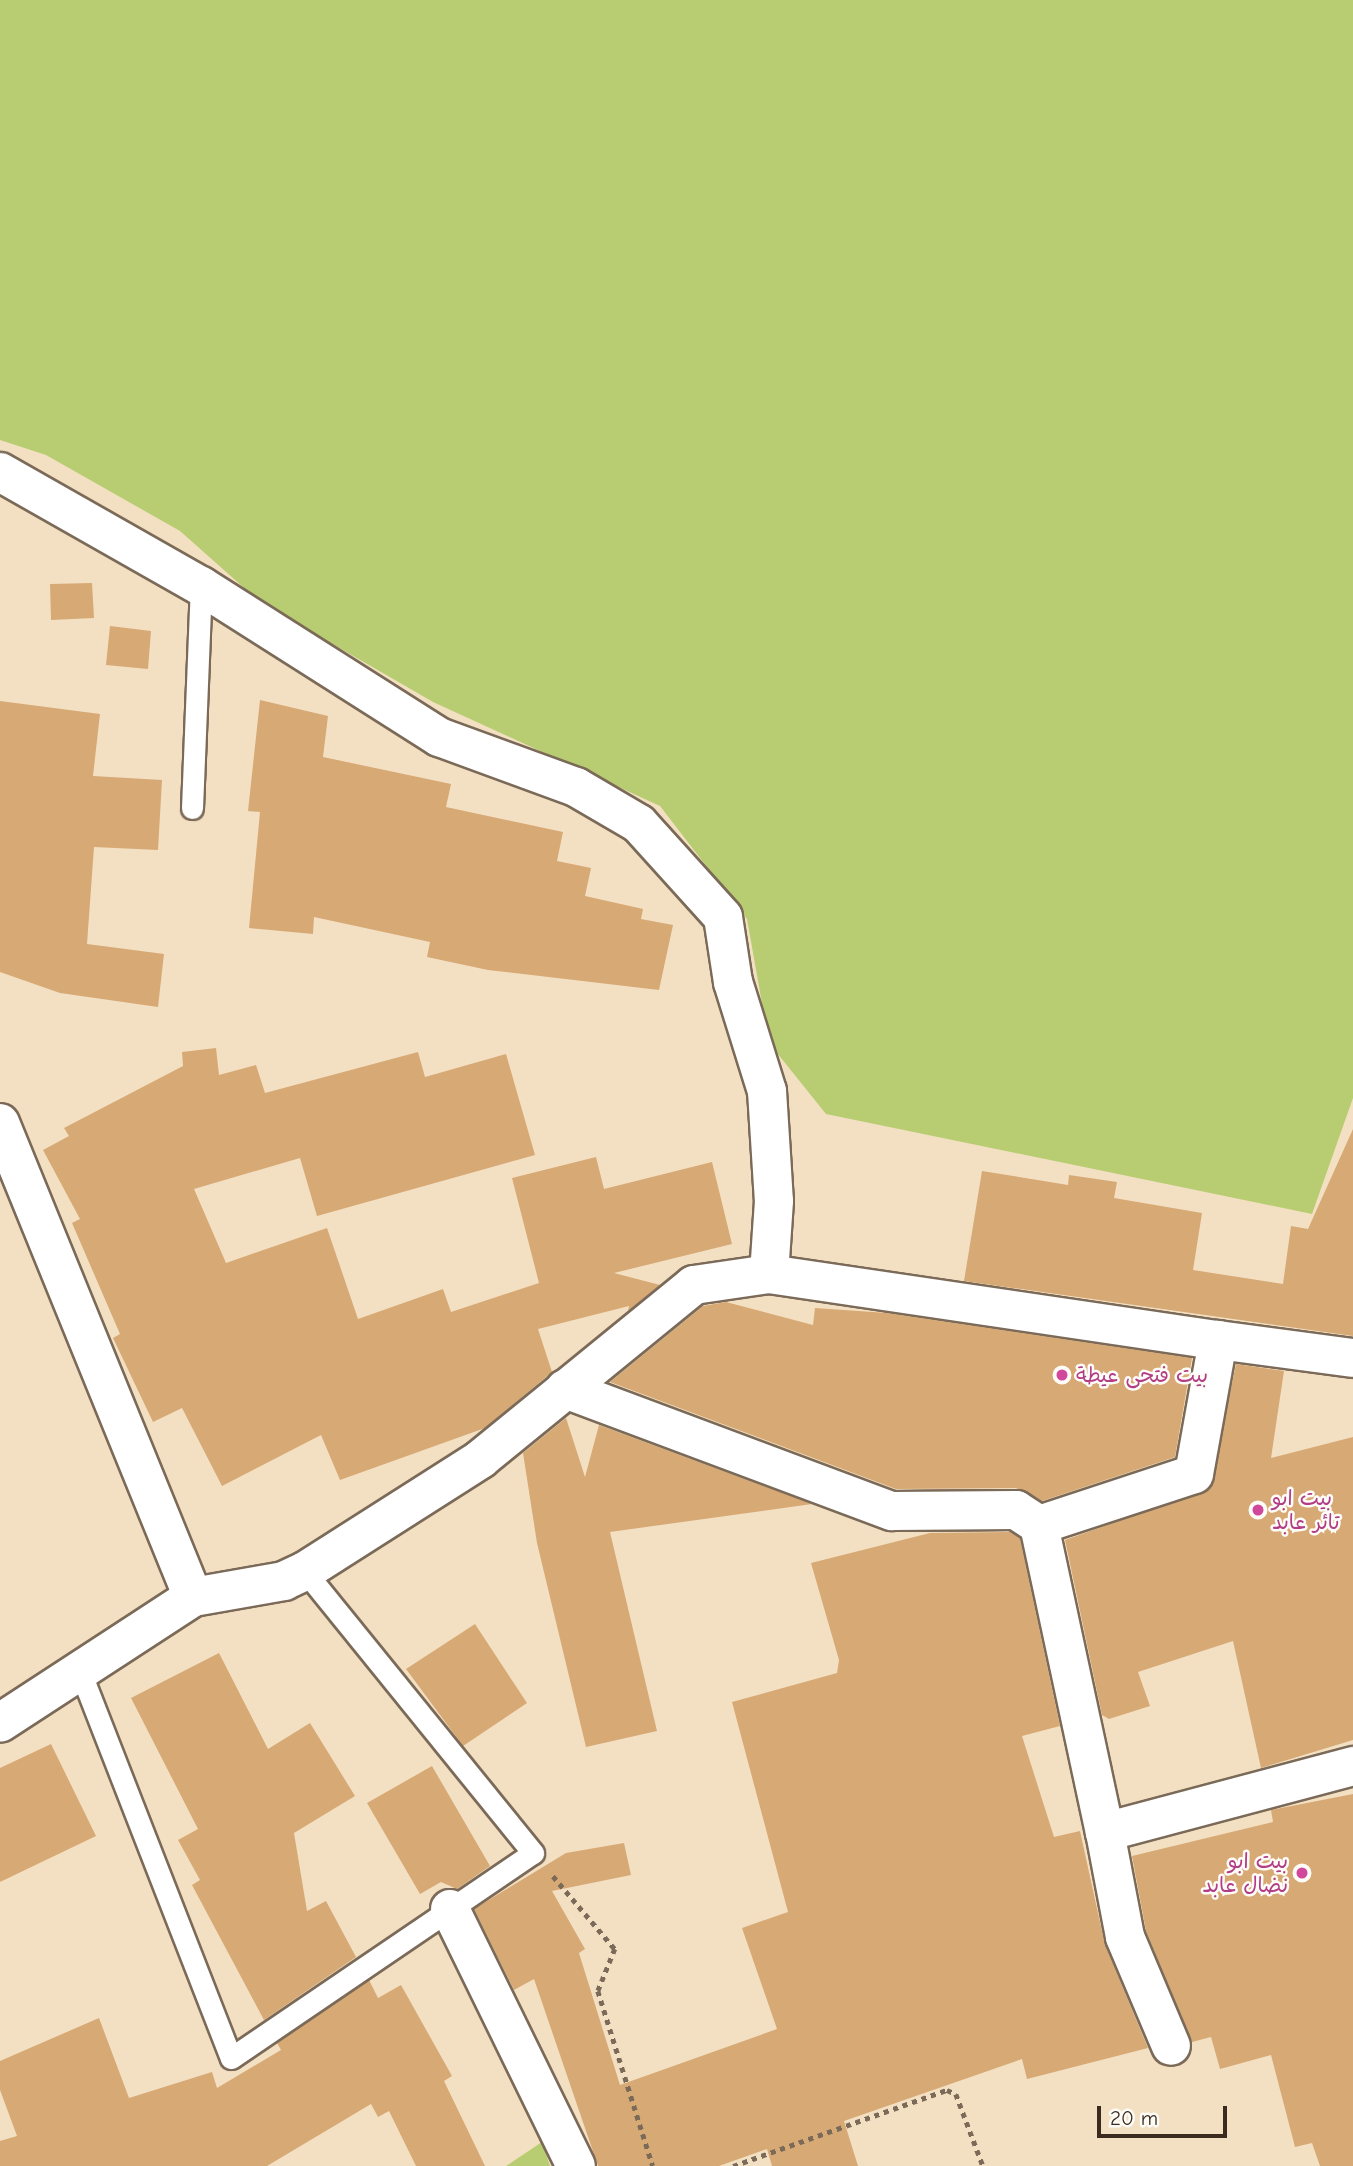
<!DOCTYPE html>
<meta charset="utf-8">
<style>
body{margin:0}
#map{position:relative;width:1353px;height:2166px;overflow:hidden;background:#f3e0c3;font-family:"Comic Neue","Playpen Sans Arabic",sans-serif}
div>[style]{position:absolute}
.green>*{inset:0;background:#b8cd71}
.building>*{inset:0;background:#d7a975}
.path>*{height:4.5px;margin-top:-2.25px;transform-origin:0;background:repeating-linear-gradient(90deg,#7b6a58 0 5px,transparent 0 10px)}
.roads{filter:drop-shadow(2px 0 #7b6a58) drop-shadow(-2px 0 #7b6a58) drop-shadow(0 2px #7b6a58) drop-shadow(0 -2px #7b6a58)}
.service>*{height:21px;margin:-10.5px;padding:0 10.5px;transform-origin:10.5px;border-radius:10.5px;background:#fff}
.minor>*{height:38px;margin:-19px;padding:0 19px;transform-origin:19px;border-radius:19px;background:#fff}
.dots>*{width:19px;height:19px;translate:-50% -50%;box-sizing:border-box;border:4px solid #fdfcf7;border-radius:50%}
span{translate:-50% -50%;white-space:nowrap;text-align:center;line-height:1.15;-webkit-text-stroke:5px #fdfcf7;paint-order:stroke}
.hotel-label{font-size:21px;color:#b23c85}
.left{translate:0 -50%;text-align:left}
.right{translate:-100% -50%;text-align:right}
.scale{position:absolute;left:1097px;top:2106px;width:130px;height:32px;box-sizing:border-box;border:4px solid #3b2a1e;border-top:0;padding-left:9px;font-size:21px;line-height:24px;white-space:nowrap;color:#3b2a1e;-webkit-text-stroke:5px #fdfcf7;paint-order:stroke}
</style>
<div id="map">
<div class="green">
<i style="clip-path:polygon(0 0,1353px 0,1353px 1098px,1312px 1214px,826px 1114px,769px 1043px,747px 919px,660px 806px,433px 702px,260px 602px,180px 531px,46px 455px,0 440px)"></i>
<i style="clip-path:polygon(542px 2142px,550px 2166px,506px 2166px)"></i>
</div>
<div class="building">
<i style="clip-path:polygon(92px 583px,94px 618px,51px 620px,50px 584px)"></i>
<i style="clip-path:polygon(110px 626px,151px 631px,148px 669px,106px 665px)"></i>
<i style="clip-path:polygon(260px 700px,328px 716px,323px 757px,451px 784px,446px 807px,563px 832px,557px 861px,591px 868px,585px 896px,643px 909px,641px 919px,673px 925px,659px 990px,488px 970px,427px 957px,430px 942px,314px 917px,313px 934px,249px 928px,260px 812px,248px 811px)"></i>
<i style="clip-path:polygon(0 701px,100px 714px,93px 776px,162px 780px,158px 850px,94px 847px,87px 944px,164px 954px,158px 1007px,60px 993px,0 972px)"></i>
<i style="clip-path:polygon(216px 1048px,219px 1075px,256px 1065px,265px 1093px,418px 1052px,425px 1077px,506px 1054px,535px 1155px,317px 1216px,300px 1158px,194px 1189px,226px 1263px,327px 1228px,358px 1319px,443px 1289px,451px 1312px,539px 1283px,512px 1178px,596px 1157px,604px 1189px,712px 1162px,732px 1244px,614px 1273px,660px 1285px,628px 1311px,629px 1306px,538px 1329px,552px 1372px,485px 1428px,340px 1480px,321px 1435px,222px 1486px,182px 1408px,153px 1422px,113px 1338px,120px 1334px,72px 1223px,80px 1219px,43px 1150px,69px 1136px,64px 1128px,183px 1066px,182px 1052px)"></i>
<i style="clip-path:polygon(1353px 1129px,1353px 1336px,964px 1281px,982px 1171px,1068px 1185px,1069px 1175px,1117px 1182px,1114px 1198px,1202px 1213px,1193px 1270px,1283px 1284px,1291px 1226px,1308px 1229px)"></i>
<i style="clip-path:polygon(726px 1302px,813px 1325px,815px 1308px,887px 1313px,1192px 1358px,1175px 1457px,1042px 1501px,1016px 1488px,896px 1489px,610px 1382px,703px 1306px)"></i>
<i style="clip-path:polygon(1236px 1364px,1284px 1371px,1271px 1458px,1353px 1437px,1353px 1740px,1261px 1768px,1233px 1641px,1138px 1672px,1150px 1706px,1109px 1719px,1102px 1715px,1065px 1540px,1210px 1489px)"></i>
<i style="clip-path:polygon(566px 1418px,585px 1477px,599px 1425px,812px 1504px,610px 1532px,657px 1731px,586px 1747px,537px 1543px,523px 1453px)"></i>
<i style="clip-path:polygon(1010px 1532px,1020px 1538px,1060px 1726px,1022px 1736px,1054px 1837px,1080px 1831px,1105px 1945px,1148px 2048px,1027px 2079px,1022px 2059px,844px 2121px,858px 2166px,772px 2166px,767px 2149px,719px 2166px,598px 2166px,534px 1979px,514px 1990px,474px 1909px,566px 1853px,624px 1843px,631px 1875px,552px 1891px,585px 1949px,579px 1953px,620px 2085px,777px 2029px,742px 1928px,788px 1912px,732px 1702px,837px 1673px,839px 1660px,811px 1563px,930px 1533px)"></i>
<i style="clip-path:polygon(475px 1624px,527px 1703px,463px 1746px,406px 1669px)"></i>
<i style="clip-path:polygon(219px 1653px,268px 1749px,310px 1723px,355px 1796px,294px 1833px,307px 1911px,326px 1901px,356px 1957px,264px 2020px,192px 1885px,200px 1880px,178px 1840px,198px 1829px,131px 1698px)"></i>
<i style="clip-path:polygon(51px 1744px,96px 1836px,0 1882px,0 1768px)"></i>
<i style="clip-path:polygon(432px 1766px,490px 1866px,457px 1889px,441px 1882px,420px 1894px,367px 1803px)"></i>
<i style="clip-path:polygon(1353px 1794px,1353px 2166px,1320px 2166px,1312px 2143px,1295px 2147px,1271px 2055px,1220px 2069px,1211px 2037px,1192px 2042px,1146px 1931px,1132px 1856px,1273px 1822px,1271px 1810px)"></i>
<i style="clip-path:polygon(369px 1980px,378px 1998px,401px 1985px,452px 2076px,444px 2081px,485px 2166px,416px 2166px,389px 2111px,378px 2117px,371px 2104px,267px 2166px,0 2166px,0 2141px,17px 2136px,0 2090px,0 2061px,99px 2018px,129px 2098px,212px 2072px,217px 2088px,281px 2050px,277px 2043px)"></i>
</div>
<div class="path">
<i style="left:553px;top:1876px;width:96px;rotate:49.7deg"></i>
<i style="left:615px;top:1949px;width:45px;rotate:112deg"></i>
<i style="left:598px;top:1991px;width:183px;rotate:72.6deg"></i>
<i style="left:733px;top:2166px;width:227px;rotate:-19.6deg"></i>
<i style="left:947px;top:2090px;width:10px;rotate:24deg"></i>
<i style="left:956px;top:2094px;width:77px;rotate:69.4deg"></i>
</div>
<div class="roads">
<div class="service">
<i style="left:192px;top:808px;width:222px;rotate:-87.7deg"></i>
<i style="left:80px;top:1671px;width:415px;rotate:68.7deg"></i>
<i style="left:231px;top:2058px;width:365px;rotate:-34.2deg"></i>
<i style="left:533px;top:1853px;width:363px;rotate:-129deg"></i>
</div>
<div class="minor">
<i style="left:0;top:472px;width:231px;rotate:29.6deg"></i>
<i style="left:201px;top:586px;width:282px;rotate:32.4deg"></i>
<i style="left:439px;top:737px;width:146px;rotate:20.1deg"></i>
<i style="left:576px;top:787px;width:73px;rotate:30.4deg"></i>
<i style="left:639px;top:824px;width:125px;rotate:47.9deg"></i>
<i style="left:723px;top:917px;width:66px;rotate:81.3deg"></i>
<i style="left:733px;top:982px;width:114px;rotate:72.7deg"></i>
<i style="left:767px;top:1091px;width:110px;rotate:86.4deg"></i>
<i style="left:774px;top:1201px;width:73px;rotate:93.9deg"></i>
<i style="left:769px;top:1274px;width:76px;rotate:171.7deg"></i>
<i style="left:694px;top:1285px;width:275px;rotate:140.8deg"></i>
<i style="left:481px;top:1459px;width:209px;rotate:147.5deg"></i>
<i style="left:305px;top:1571px;width:23px;rotate:155deg"></i>
<i style="left:284px;top:1581px;width:92px;rotate:170deg"></i>
<i style="left:193px;top:1597px;width:230px;rotate:146.9deg"></i>
<i style="left:0;top:1123px;width:512px;rotate:67.85deg"></i>
<i style="left:769px;top:1274px;width:454px;rotate:8.4deg"></i>
<i style="left:565px;top:1389px;width:349px;rotate:20.5deg"></i>
<i style="left:892px;top:1511px;width:124px;rotate:-0.5deg"></i>
<i style="left:1016px;top:1510px;width:27px;rotate:33deg"></i>
<i style="left:1039px;top:1525px;width:163px;rotate:-18.2deg"></i>
<i style="left:1194px;top:1474px;width:136px;rotate:-79.8deg"></i>
<i style="left:1218px;top:1340px;width:136px;rotate:7.6deg"></i>
<i style="left:1039px;top:1525px;width:314px;rotate:77.9deg"></i>
<i style="left:1105px;top:1832px;width:257px;rotate:-14.9deg"></i>
<i style="left:1105px;top:1832px;width:107px;rotate:79.2deg"></i>
<i style="left:1125px;top:1937px;width:118px;rotate:67.1deg"></i>
<i style="left:450px;top:1909px;width:286px;rotate:63.9deg"></i>
</div>
</div>
<div class="dots">
<i style="left:1062px;top:1375px;background:#d1479c"></i>
<i style="left:1258px;top:1510px;background:#d1479c"></i>
<i style="left:1302px;top:1873px;background:#d1479c"></i>
</div>
<div class="hotel-label">
<span class="left" style="left:1076px;top:1375px">بيت فتحى عيطة</span>
<span class="left" style="left:1272px;top:1510px">بيت ابو<br>تائر عابد</span>
<span class="right" style="left:1288px;top:1873px">بيت ابو<br>نضال عابد</span>
</div>
<div class="scale">20 m</div>
</div>
